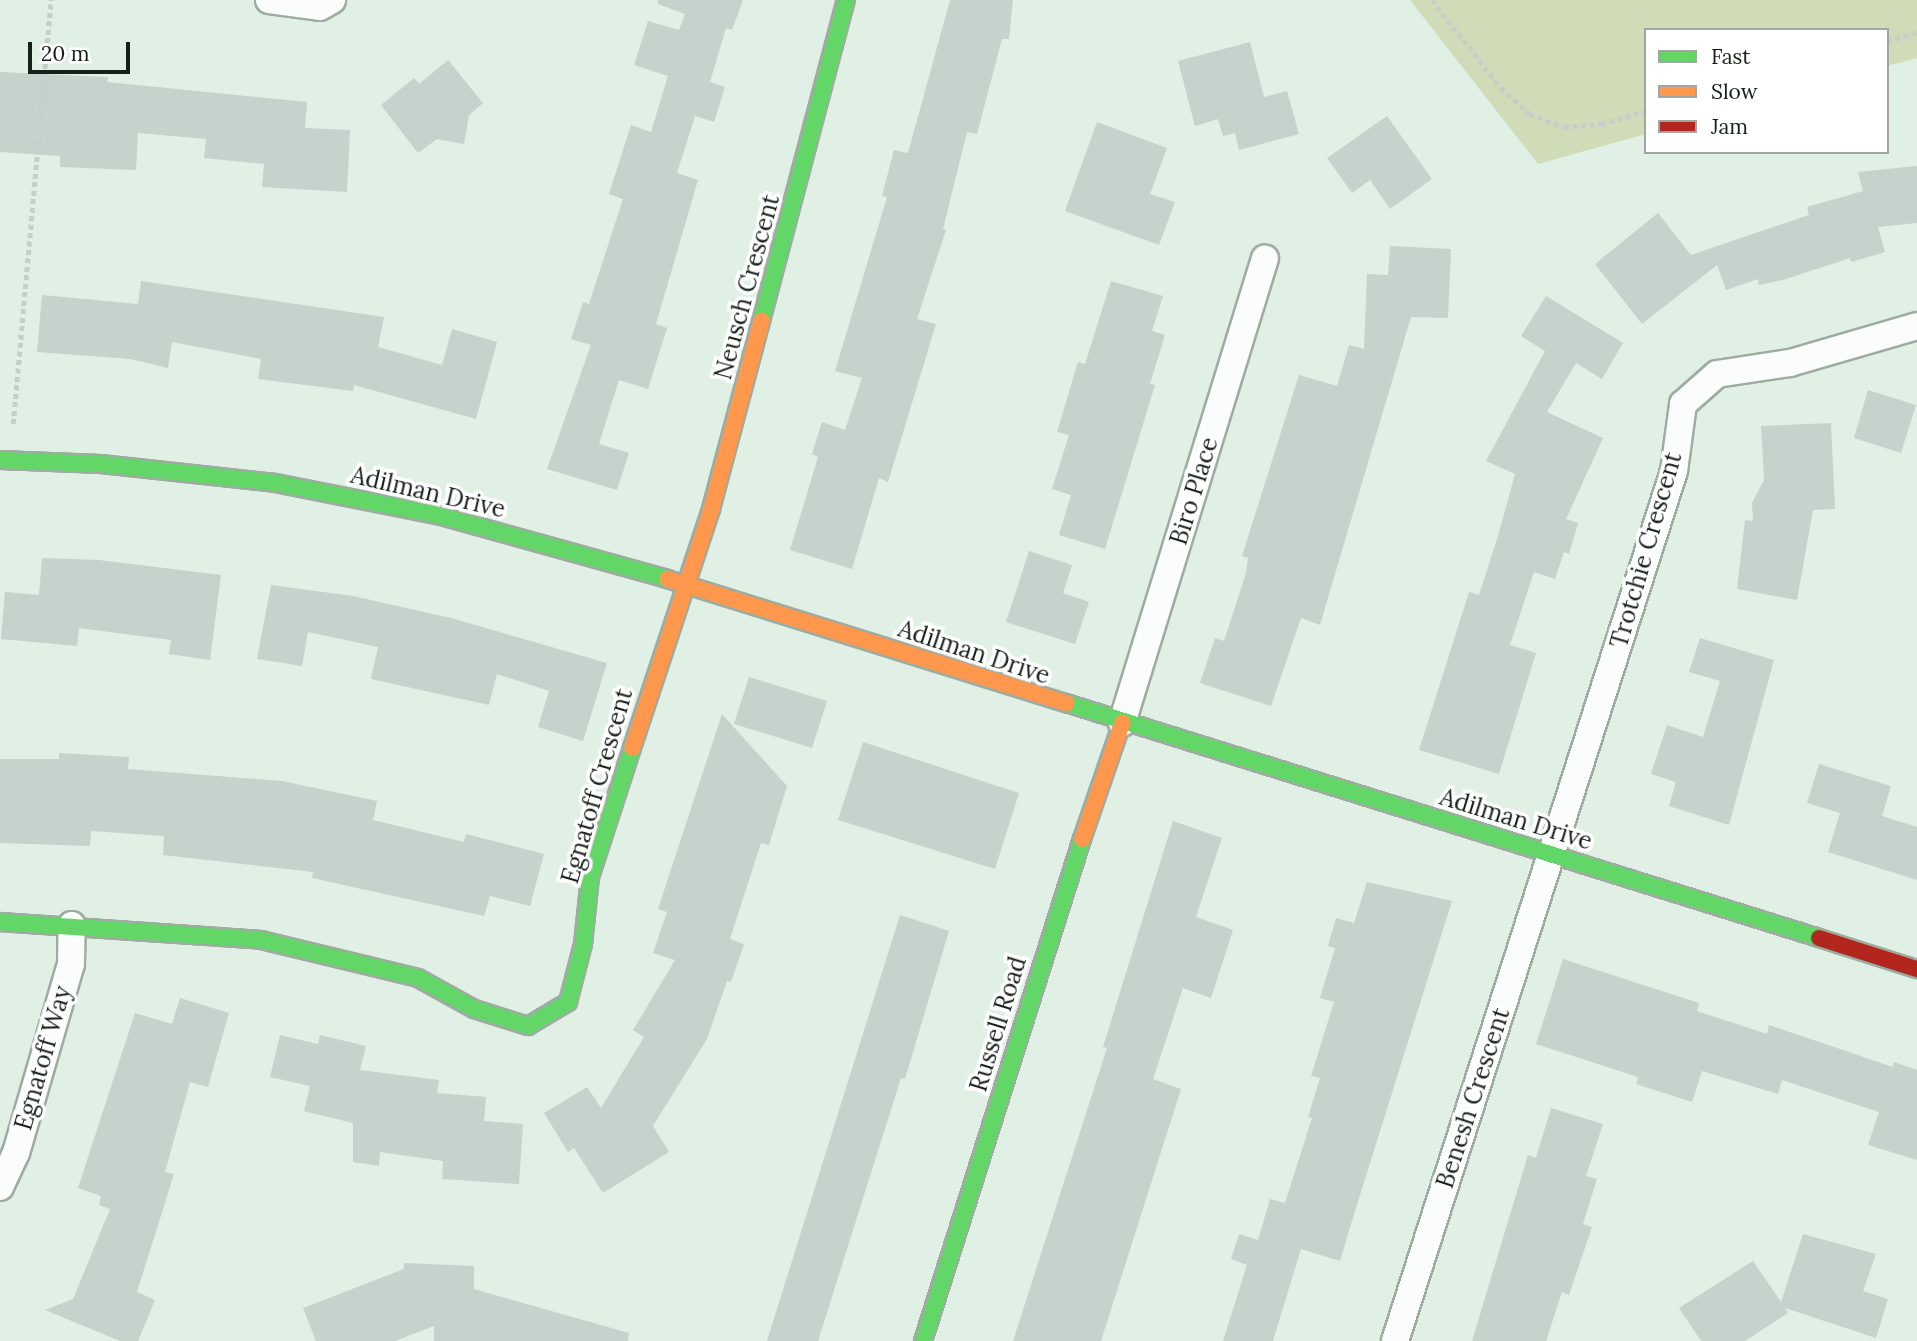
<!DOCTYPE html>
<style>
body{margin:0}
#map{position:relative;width:1917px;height:1341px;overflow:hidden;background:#e0f0e4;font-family:Lora,serif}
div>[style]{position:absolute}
.green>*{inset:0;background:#cfdcb7}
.building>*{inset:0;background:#c4d3cb}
.path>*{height:4.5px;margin-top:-2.25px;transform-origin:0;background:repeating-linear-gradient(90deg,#c7cec9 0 5px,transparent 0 8.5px)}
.roads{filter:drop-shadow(2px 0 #9eaba1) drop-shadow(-2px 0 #9eaba1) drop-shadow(0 2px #9eaba1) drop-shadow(0 -2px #9eaba1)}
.street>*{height:26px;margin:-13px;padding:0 13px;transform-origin:13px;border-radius:13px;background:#fafdfb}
.fast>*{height:16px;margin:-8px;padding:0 8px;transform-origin:8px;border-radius:8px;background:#63d668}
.slow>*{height:16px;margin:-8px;padding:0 8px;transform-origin:8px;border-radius:8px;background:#ff974d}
.jam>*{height:16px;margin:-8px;padding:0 8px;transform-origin:8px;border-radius:8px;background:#b3261e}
span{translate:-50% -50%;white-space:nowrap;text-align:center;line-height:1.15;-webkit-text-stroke:7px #fff;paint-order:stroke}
.street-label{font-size:24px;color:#152018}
.legend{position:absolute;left:1644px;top:28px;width:245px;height:126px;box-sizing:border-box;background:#fff;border:2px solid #a1a6a3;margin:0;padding:9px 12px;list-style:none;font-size:21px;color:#152018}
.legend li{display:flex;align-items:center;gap:14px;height:35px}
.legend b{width:35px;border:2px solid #a1a6a3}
.scale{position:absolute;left:28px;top:42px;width:102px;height:32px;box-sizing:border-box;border:4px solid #152018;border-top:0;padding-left:9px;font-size:21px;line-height:24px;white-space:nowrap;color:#152018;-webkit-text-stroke:5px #fff;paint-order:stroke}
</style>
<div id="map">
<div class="green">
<i style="clip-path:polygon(1410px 0,1917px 0,1917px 58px,1887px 66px,1887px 30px,1646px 30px,1646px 134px,1538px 164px)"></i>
</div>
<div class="building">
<i style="clip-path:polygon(658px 0,743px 0,732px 30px,726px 28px,710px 82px,725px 87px,714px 122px,695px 116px,677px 173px,698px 180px,656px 324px,667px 328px,648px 389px,619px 380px,599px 444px,629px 453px,617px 490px,547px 469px,591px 345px,571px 339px,583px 302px,589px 304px,623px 199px,609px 194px,631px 125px,651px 132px,668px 76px,634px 65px,648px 21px,679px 30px,685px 14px,658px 4px)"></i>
<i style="clip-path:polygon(950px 0,1013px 0,1009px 39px,1002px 39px,977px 134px,967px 132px,943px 229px,946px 230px,917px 319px,936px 324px,888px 482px,879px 478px,852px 569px,790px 550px,818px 457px,812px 454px,822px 422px,845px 430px,862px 378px,835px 371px,887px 197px,882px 196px,894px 150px,908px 153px)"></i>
<i style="clip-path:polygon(1250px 42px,1264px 97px,1287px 91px,1299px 134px,1239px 150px,1235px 133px,1223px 136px,1218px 119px,1195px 126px,1178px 61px)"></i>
<i style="clip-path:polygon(448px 60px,483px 103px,469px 115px,464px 144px,437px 139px,418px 153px,381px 105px,414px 78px,419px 84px)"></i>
<i style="clip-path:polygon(0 72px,108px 77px,107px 82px,307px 102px,305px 128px,350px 130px,347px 192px,262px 187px,264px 164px,204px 158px,206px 139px,138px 133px,136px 170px,60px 167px,60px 156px,0 152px)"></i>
<i style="clip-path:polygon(1387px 116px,1432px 179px,1390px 209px,1370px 180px,1352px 193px,1327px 158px)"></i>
<i style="clip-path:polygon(1097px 122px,1167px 148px,1150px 194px,1175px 202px,1159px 245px,1065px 211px)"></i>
<i style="clip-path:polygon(1917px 166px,1917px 223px,1878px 227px,1885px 252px,1851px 262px,1850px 258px,1783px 280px,1759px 285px,1758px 279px,1726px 290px,1717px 265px,1642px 324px,1595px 264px,1658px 213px,1691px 255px,1809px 215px,1807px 207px,1863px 191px,1858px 172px)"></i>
<i style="clip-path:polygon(1390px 246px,1451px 249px,1448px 318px,1411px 317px,1320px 625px,1301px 618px,1271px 706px,1200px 683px,1215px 638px,1224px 641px,1246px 573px,1248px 558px,1242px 556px,1299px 375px,1337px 386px,1349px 345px,1364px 349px,1367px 274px,1388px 275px)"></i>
<i style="clip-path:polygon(141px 281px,384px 317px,378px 347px,442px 365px,452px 329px,497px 342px,476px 419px,354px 385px,353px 391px,258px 379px,261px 359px,172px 342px,168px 368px,130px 359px,37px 352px,42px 295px,138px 304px)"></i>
<i style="clip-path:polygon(1111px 281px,1163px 296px,1152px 331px,1165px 335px,1150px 384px,1155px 385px,1105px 549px,1059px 535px,1071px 495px,1052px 489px,1069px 435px,1057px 432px,1078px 362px,1085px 364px)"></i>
<i style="clip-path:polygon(1546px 296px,1623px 343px,1602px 379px,1576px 363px,1547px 412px,1603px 438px,1566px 519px,1578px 523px,1569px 554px,1564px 552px,1555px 579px,1534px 572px,1510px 645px,1536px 653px,1499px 774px,1419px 750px,1469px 592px,1479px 595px,1498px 536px,1515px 474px,1486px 461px,1545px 351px,1521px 336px)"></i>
<i style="clip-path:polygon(1868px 390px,1916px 405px,1901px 453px,1854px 438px)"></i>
<i style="clip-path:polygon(1831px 423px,1835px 509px,1813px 510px,1797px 600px,1737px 589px,1745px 520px,1753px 521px,1752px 503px,1764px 480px,1761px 426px)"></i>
<i style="clip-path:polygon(1029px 551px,1072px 565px,1063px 593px,1089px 602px,1075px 644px,1006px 622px)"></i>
<i style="clip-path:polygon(42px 558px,99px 560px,221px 575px,210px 660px,169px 654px,171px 640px,79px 628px,77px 646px,1px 639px,5px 592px,39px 595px)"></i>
<i style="clip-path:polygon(271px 585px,353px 596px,451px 618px,607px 663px,583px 741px,538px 727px,549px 691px,497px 674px,489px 705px,371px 679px,378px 647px,308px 632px,302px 666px,257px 659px)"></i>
<i style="clip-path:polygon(1700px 638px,1774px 660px,1729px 825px,1669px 806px,1676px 782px,1651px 774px,1667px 725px,1703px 737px,1720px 681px,1689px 672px)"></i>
<i style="clip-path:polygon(749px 677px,827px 701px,812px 748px,734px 724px)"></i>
<i style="clip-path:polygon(722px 714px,787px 786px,769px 845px,761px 843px,730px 939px,744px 944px,731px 982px,727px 981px,707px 1039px,653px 1126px,669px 1152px,603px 1193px,574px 1148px,568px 1152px,544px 1113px,587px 1087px,601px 1108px,644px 1037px,633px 1030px,675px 960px,653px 953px,667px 912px,658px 909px)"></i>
<i style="clip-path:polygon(863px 742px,1019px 793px,995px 869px,838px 820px)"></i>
<i style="clip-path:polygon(59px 753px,129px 757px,128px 769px,282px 781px,377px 801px,373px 820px,464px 842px,466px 834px,544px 854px,530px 906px,490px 896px,484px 916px,312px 878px,313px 872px,163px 855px,164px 836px,91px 831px,90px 846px,0 843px,0 759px,59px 759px)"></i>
<i style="clip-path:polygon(1819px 764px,1891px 786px,1882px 816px,1917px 827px,1917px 880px,1828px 852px,1840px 813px,1807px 803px)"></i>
<i style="clip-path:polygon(1173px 821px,1222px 838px,1196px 917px,1233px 930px,1211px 998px,1183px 988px,1153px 1079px,1181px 1089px,1101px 1341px,1013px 1341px,1107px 1048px,1103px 1047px)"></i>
<i style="clip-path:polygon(1367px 882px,1452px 901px,1351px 1224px,1340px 1261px,1301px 1249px,1273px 1341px,1223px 1341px,1247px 1265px,1231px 1259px,1239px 1234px,1258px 1240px,1270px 1199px,1285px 1203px,1312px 1118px,1308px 1117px,1320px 1078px,1311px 1076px,1334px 1002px,1320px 998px,1335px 948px,1328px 946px,1336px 918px,1354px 923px)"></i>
<i style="clip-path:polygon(900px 915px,949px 931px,905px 1079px,901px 1078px,818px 1341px,767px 1341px)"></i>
<i style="clip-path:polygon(1563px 959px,1699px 1003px,1697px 1011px,1767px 1034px,1769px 1025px,1893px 1067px,1894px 1062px,1917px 1070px,1917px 1160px,1868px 1145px,1879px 1112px,1782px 1080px,1778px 1094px,1702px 1071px,1692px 1102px,1636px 1084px,1638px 1077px,1536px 1044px)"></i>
<i style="clip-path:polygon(180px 998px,229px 1013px,208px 1087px,190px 1082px,165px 1172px,174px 1174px,137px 1292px,155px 1300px,138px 1341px,120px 1341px,45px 1310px,73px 1299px,110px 1209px,99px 1205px,101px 1196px,78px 1188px,135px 1013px,172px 1024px)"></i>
<i style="clip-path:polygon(280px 1035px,318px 1044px,320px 1035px,366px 1046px,360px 1070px,439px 1080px,437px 1093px,486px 1097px,484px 1121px,523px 1124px,519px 1184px,442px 1179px,443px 1161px,380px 1152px,379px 1166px,353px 1162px,353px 1123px,304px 1111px,310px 1086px,270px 1077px)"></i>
<i style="clip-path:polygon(1551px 1108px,1603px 1124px,1586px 1176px,1597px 1179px,1583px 1224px,1592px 1227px,1569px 1295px,1562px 1292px,1546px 1341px,1472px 1341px,1528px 1155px,1536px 1158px)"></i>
<i style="clip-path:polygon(1803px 1234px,1876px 1254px,1863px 1291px,1888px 1299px,1876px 1338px,1785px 1308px,1788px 1313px,1745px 1341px,1701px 1341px,1679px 1308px,1753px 1261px,1781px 1302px)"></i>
<i style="clip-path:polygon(404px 1263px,474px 1266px,474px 1289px,629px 1333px,628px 1341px,434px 1341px,434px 1326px,395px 1341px,316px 1341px,303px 1308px,404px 1269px)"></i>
</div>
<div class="path">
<i style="left:1432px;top:0;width:112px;rotate:51.9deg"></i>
<i style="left:1501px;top:88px;width:39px;rotate:42deg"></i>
<i style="left:1530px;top:114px;width:36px;rotate:21deg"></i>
<i style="left:1564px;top:127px;width:37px;rotate:-5deg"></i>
<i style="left:1601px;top:124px;width:47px;rotate:-16.1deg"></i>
<i style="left:1887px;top:41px;width:31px;rotate:-17deg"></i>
<i style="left:13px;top:424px;width:426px;rotate:-84.9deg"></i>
</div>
<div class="roads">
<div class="street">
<i style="left:269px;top:0;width:51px;rotate:7.8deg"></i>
<i style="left:320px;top:7px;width:14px;rotate:-30deg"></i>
<i style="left:1122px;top:723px;width:486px;rotate:-72.9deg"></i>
<i style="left:0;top:1187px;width:38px;rotate:-65deg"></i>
<i style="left:16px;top:1153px;width:197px;rotate:-73.8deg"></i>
<i style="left:71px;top:964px;width:39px;rotate:-89deg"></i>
<i style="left:1395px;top:1341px;width:914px;rotate:-72.22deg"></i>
<i style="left:1674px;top:471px;width:68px;rotate:-82.3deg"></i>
<i style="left:1683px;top:404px;width:45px;rotate:-41.4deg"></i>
<i style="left:1717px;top:374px;width:74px;rotate:-8.6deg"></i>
<i style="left:1790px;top:363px;width:132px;rotate:-16.2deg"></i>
</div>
<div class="fast">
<i style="left:761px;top:321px;width:332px;rotate:-75.2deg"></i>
<i style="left:0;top:460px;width:101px;rotate:2.3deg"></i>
<i style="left:101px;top:464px;width:175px;rotate:6.2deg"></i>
<i style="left:275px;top:483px;width:165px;rotate:11.2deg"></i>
<i style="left:437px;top:515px;width:239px;rotate:15.5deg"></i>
<i style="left:1066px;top:703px;width:789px;rotate:17.33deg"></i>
<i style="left:0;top:922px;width:262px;rotate:3.9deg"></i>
<i style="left:261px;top:940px;width:162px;rotate:13.6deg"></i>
<i style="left:418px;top:978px;width:64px;rotate:29deg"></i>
<i style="left:474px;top:1009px;width:57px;rotate:17.5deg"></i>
<i style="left:528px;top:1026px;width:47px;rotate:-31deg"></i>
<i style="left:568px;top:1002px;width:60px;rotate:-75.5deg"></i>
<i style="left:583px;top:944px;width:67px;rotate:-84deg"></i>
<i style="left:590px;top:877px;width:136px;rotate:-72deg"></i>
<i style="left:923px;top:1341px;width:527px;rotate:-72.43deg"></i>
</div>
<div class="slow">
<i style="left:667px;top:579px;width:418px;rotate:17.3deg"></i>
<i style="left:632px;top:748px;width:252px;rotate:-71.7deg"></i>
<i style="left:711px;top:509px;width:195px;rotate:-75.1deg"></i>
<i style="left:1082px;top:839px;width:123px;rotate:-71deg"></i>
</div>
<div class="jam">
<i style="left:1819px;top:938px;width:103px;rotate:17.6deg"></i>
</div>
</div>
<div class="street-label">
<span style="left:747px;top:287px;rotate:-75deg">Neusch Crescent</span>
<span style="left:1194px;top:491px;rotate:-73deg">Biro Place</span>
<span style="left:428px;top:492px;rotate:13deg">Adilman Drive</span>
<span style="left:1646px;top:550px;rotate:-74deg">Trotchie Crescent</span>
<span style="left:974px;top:652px;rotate:18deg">Adilman Drive</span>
<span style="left:597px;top:786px;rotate:-74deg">Egnatoff Crescent</span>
<span style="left:1516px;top:819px;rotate:17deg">Adilman Drive</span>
<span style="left:998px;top:1024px;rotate:-73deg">Russell Road</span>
<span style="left:43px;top:1058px;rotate:-74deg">Egnatoff Way</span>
<span style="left:1473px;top:1098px;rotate:-72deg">Benesh Crescent</span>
</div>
<ul class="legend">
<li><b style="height:9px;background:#63d668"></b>Fast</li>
<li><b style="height:9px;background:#ff974d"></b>Slow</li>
<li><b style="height:9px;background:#b3261e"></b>Jam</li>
</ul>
<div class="scale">20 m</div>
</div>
